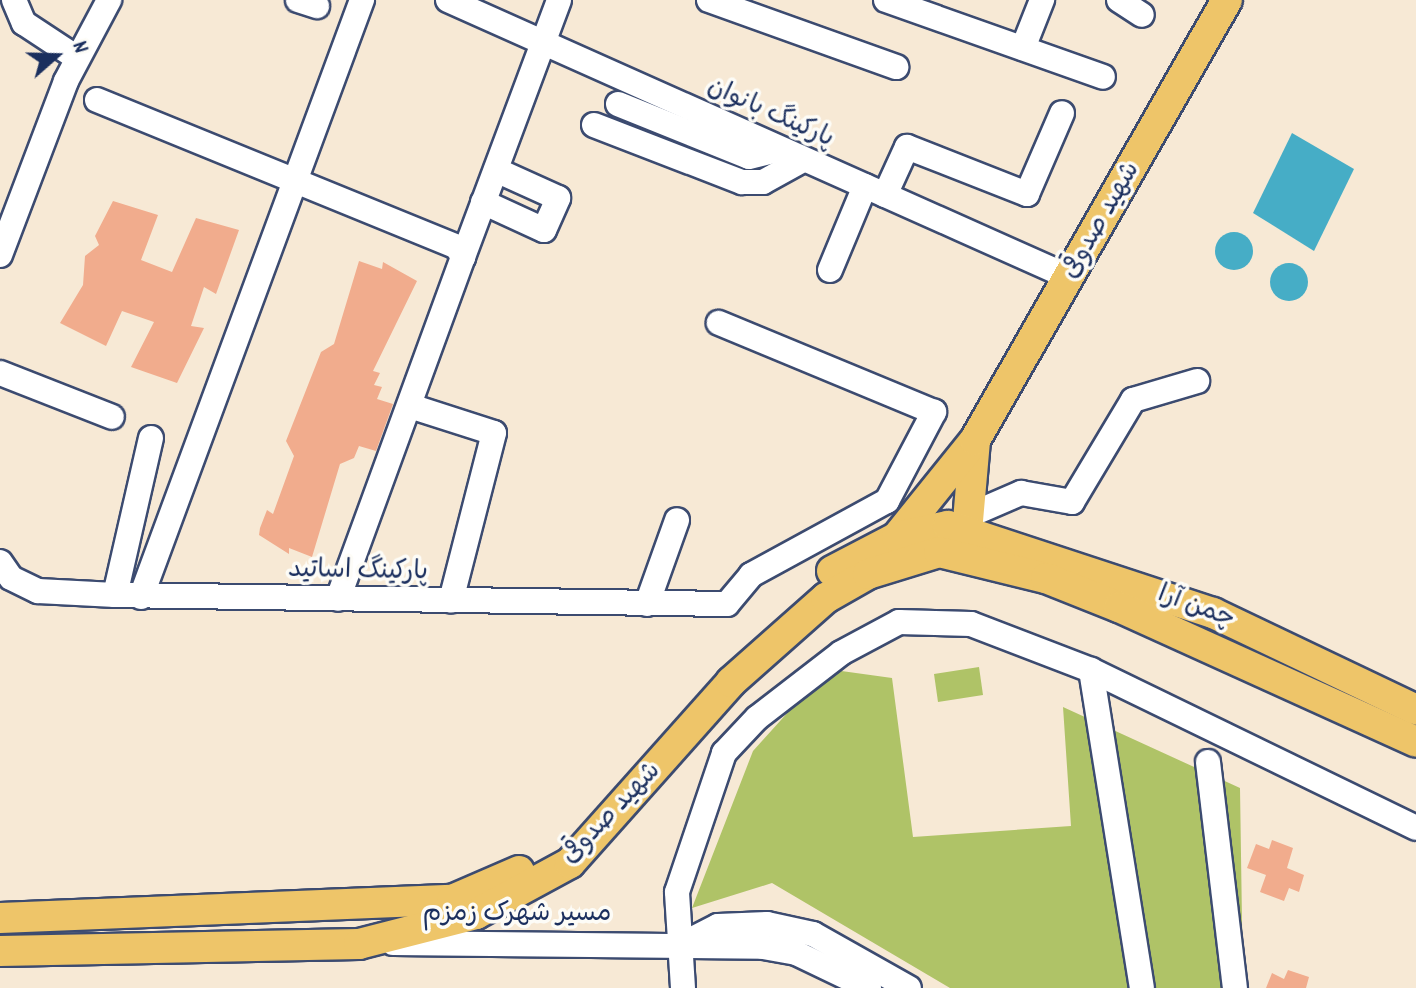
<!DOCTYPE html>
<meta charset="utf-8">
<style>
body{margin:0}
#map{position:relative;width:1416px;height:988px;overflow:hidden;background:#f7e9d5;font-family:Dekko,"Playpen Sans Arabic",sans-serif}
div>[style]{position:absolute}
.green>*{inset:0;background:#afc367}
.water>*{inset:0;background:#46adc6}
.round{border-radius:50%}
.building>*{inset:0;background:#f1ac8d}
.roads{filter:drop-shadow(2px 0 #3c4b70) drop-shadow(-2px 0 #3c4b70) drop-shadow(0 2px #3c4b70) drop-shadow(0 -2px #3c4b70)}
.minor>*{height:24px;margin:-12px;padding:0 12px;transform-origin:12px;border-radius:12px;background:#fff}
.major>*{height:30px;margin:-15px;padding:0 15px;transform-origin:15px;border-radius:15px;background:#eec569}
span{translate:-50% -50%;white-space:nowrap;text-align:center;line-height:1.15;-webkit-text-stroke:7px #fdfcf7;paint-order:stroke}
.street-label{font-size:26px;color:#1b2f5e}
.north{position:absolute;left:16px;top:16px;width:80px;height:80px;-webkit-text-stroke:6px #fdfcf7;paint-order:stroke;rotate:70deg;font-size:22px;font-weight:700;line-height:32px;text-align:center;color:#1b2f5e}
.north::after{content:'';display:block;margin:auto;width:28px;height:36px;background:#1b2f5e;clip-path:polygon(50% 0,100% 100%,50% 72%,0 100%)}
</style>
<div id="map">
<div class="green">
<i style="clip-path:polygon(979px 667px,983px 695px,938px 702px,934px 674px)"></i>
<i style="clip-path:polygon(827px 669px,892px 678px,913px 837px,1071px 826px,1063px 707px,1240px 788px,1243px 988px,950px 988px,772px 883px,692px 908px,753px 751px)"></i>
</div>
<div class="water">
<i style="clip-path:polygon(1292px 133px,1354px 169px,1314px 251px,1253px 213px)"></i>
<i class="round" style="left:1215px;top:232px;width:38px;height:38px"></i>
<i class="round" style="left:1270px;top:263px;width:38px;height:38px"></i>
</div>
<div class="building">
<i style="clip-path:polygon(113px 201px,158px 215px,141px 260px,172px 272px,196px 218px,239px 230px,216px 294px,204px 287px,191px 326px,204px 328px,177px 383px,131px 367px,154px 322px,122px 311px,106px 346px,60px 323px,83px 285px,85px 256px,99px 245px,95px 236px)"></i>
<i style="clip-path:polygon(359px 261px,382px 269px,383px 262px,417px 281px,373px 371px,380px 373px,374px 385px,382px 387px,377px 399px,393px 404px,376px 451px,359px 446px,354px 458px,340px 464px,312px 557px,289px 548px,289px 554px,259px 535px,260px 528px,267px 510px,273px 514px,294px 456px,286px 441px,321px 352px,334px 344px)"></i>
<i style="clip-path:polygon(1272px 840px,1293px 848px,1287px 868px,1304px 875px,1299px 892px,1289px 888px,1284px 901px,1260px 892px,1266px 875px,1247px 868px,1256px 844px,1269px 849px)"></i>
<i style="clip-path:polygon(1288px 970px,1309px 977px,1306px 988px,1266px 988px,1272px 973px,1284px 979px)"></i>
</div>
<div class="roads">
<div class="minor">
<i style="left:14px;top:0;width:25px;rotate:67deg"></i>
<i style="left:24px;top:23px;width:64px;rotate:33.4deg"></i>
<i style="left:298px;top:0;width:20px;rotate:18deg"></i>
<i style="left:448px;top:0;width:680px;rotate:24.04deg"></i>
<i style="left:709px;top:0;width:199px;rotate:19.7deg"></i>
<i style="left:886px;top:0;width:230px;rotate:19.5deg"></i>
<i style="left:1119px;top:0;width:27px;rotate:33deg"></i>
<i style="left:1023px;top:48px;width:52px;rotate:-68.4deg"></i>
<i style="left:97px;top:100px;width:389px;rotate:22.2deg"></i>
<i style="left:457px;top:247px;width:12px;rotate:59deg"></i>
<i style="left:463px;top:257px;width:364px;rotate:110.1deg"></i>
<i style="left:618px;top:104px;width:141px;rotate:22deg"></i>
<i style="left:749px;top:157px;width:32px;rotate:-14deg"></i>
<i style="left:594px;top:125px;width:159px;rotate:21.1deg"></i>
<i style="left:742px;top:182px;width:21px"></i>
<i style="left:763px;top:182px;width:46px;rotate:-28.8deg"></i>
<i style="left:885px;top:195px;width:53px;rotate:-65.4deg"></i>
<i style="left:907px;top:147px;width:129px;rotate:21.4deg"></i>
<i style="left:1027px;top:194px;width:88px;rotate:-66.6deg"></i>
<i style="left:483px;top:202px;width:67px;rotate:24.7deg"></i>
<i style="left:544px;top:230px;width:35px;rotate:-66deg"></i>
<i style="left:558px;top:198px;width:68px;rotate:-155.7deg"></i>
<i style="left:0;top:255px;width:186px;rotate:-69.2deg"></i>
<i style="left:66px;top:81px;width:92px;rotate:-62deg"></i>
<i style="left:463px;top:257px;width:274px;rotate:-69.5deg"></i>
<i style="left:830px;top:270px;width:91px;rotate:-67.4deg"></i>
<i style="left:0;top:373px;width:120px;rotate:21.4deg"></i>
<i style="left:410px;top:406px;width:88px;rotate:17.8deg"></i>
<i style="left:494px;top:433px;width:173px;rotate:104.4deg"></i>
<i style="left:970px;top:515px;width:56px;rotate:-23.3deg"></i>
<i style="left:1021px;top:493px;width:52px;rotate:10deg"></i>
<i style="left:1072px;top:502px;width:119px;rotate:-59.1deg"></i>
<i style="left:1133px;top:400px;width:67px;rotate:-16.5deg"></i>
<i style="left:0;top:562px;width:19px;rotate:55deg"></i>
<i style="left:11px;top:578px;width:30px;rotate:26deg"></i>
<i style="left:38px;top:591px;width:77px;rotate:3deg"></i>
<i style="left:115px;top:595px;width:612px;rotate:0.84deg"></i>
<i style="left:727px;top:604px;width:38px;rotate:-50deg"></i>
<i style="left:751px;top:575px;width:155px;rotate:-28.6deg"></i>
<i style="left:887px;top:501px;width:101px;rotate:-62.2deg"></i>
<i style="left:934px;top:412px;width:233px;rotate:-157.5deg"></i>
<i style="left:115px;top:595px;width:161px;rotate:-77.1deg"></i>
<i style="left:141px;top:597px;width:637px;rotate:-69.69deg"></i>
<i style="left:647px;top:604px;width:89px;rotate:-70.3deg"></i>
<i style="left:1091px;top:670px;width:322px;rotate:80.9deg"></i>
<i style="left:1208px;top:762px;width:228px;rotate:83.2deg"></i>
<i style="left:393px;top:943px;width:370px;rotate:0.6deg"></i>
<i style="left:763px;top:947px;width:34px;rotate:10deg"></i>
<i style="left:796px;top:953px;width:81px;rotate:25.6deg"></i>
<i style="left:677px;top:947px;width:46px;rotate:-27.1deg"></i>
<i style="left:718px;top:926px;width:49px;rotate:-2.3deg"></i>
<i style="left:767px;top:924px;width:47px;rotate:12.3deg"></i>
<i style="left:813px;top:934px;width:110px;rotate:29.4deg"></i>
<i style="left:683px;top:988px;width:96px;rotate:-93.6deg"></i>
<i style="left:677px;top:892px;width:147px;rotate:-71.3deg"></i>
<i style="left:724px;top:753px;width:48px;rotate:-46.7deg"></i>
<i style="left:757px;top:718px;width:106px;rotate:-37.7deg"></i>
<i style="left:841px;top:653px;width:66px;rotate:-28.1deg"></i>
<i style="left:899px;top:622px;width:72px;rotate:1.6deg"></i>
<i style="left:971px;top:624px;width:129px;rotate:21deg"></i>
<i style="left:1091px;top:670px;width:361px;rotate:25.9deg"></i>
</div>
<div class="major">
<i style="left:967px;top:532px;width:92px;rotate:-85deg"></i>
<i style="left:897px;top:537px;width:124px;rotate:-51.2deg"></i>
<i style="left:975px;top:440px;width:507px;rotate:-60.2deg"></i>
<i style="left:832px;top:571px;width:73px;rotate:-27.6deg"></i>
<i style="left:897px;top:537px;width:52px;rotate:-12.2deg"></i>
<i style="left:948px;top:526px;width:279px;rotate:18.2deg"></i>
<i style="left:1213px;top:613px;width:225px;rotate:25.5deg"></i>
<i style="left:0;top:918px;width:452px;rotate:-2.3deg"></i>
<i style="left:452px;top:900px;width:73px;rotate:-23.4deg"></i>
<i style="left:0;top:951px;width:359px;rotate:-1.1deg"></i>
<i style="left:359px;top:944px;width:121px;rotate:-14.4deg"></i>
<i style="left:476px;top:914px;width:107px;rotate:-28.5deg"></i>
<i style="left:570px;top:863px;width:242px;rotate:-48.3deg"></i>
<i style="left:731px;top:682px;width:127px;rotate:-41.5deg"></i>
<i style="left:826px;top:598px;width:48px;rotate:-29.7deg"></i>
<i style="left:868px;top:574px;width:74px;rotate:-17.2deg"></i>
<i style="left:939px;top:552px;width:110px;rotate:13.7deg"></i>
<i style="left:1046px;top:578px;width:79px;rotate:21.7deg"></i>
<i style="left:1119px;top:607px;width:326px;rotate:24.4deg"></i>
</div>
</div>
<div class="street-label">
<span style="left:770px;top:114px;rotate:24deg">پارکینگ بانوان</span>
<span style="left:1102px;top:221px;rotate:-60deg">شهید صدوقی</span>
<span style="left:358px;top:572px;rotate:1deg">پارکینگ اساتید</span>
<span style="left:1196px;top:608px;rotate:20deg">چمن آرا</span>
<span style="left:612px;top:814px;rotate:-46deg">شهید صدوقی</span>
<span style="left:517px;top:915px">مسیر شهرک زمزم</span>
</div>
<div class="north">N</div>
</div>
